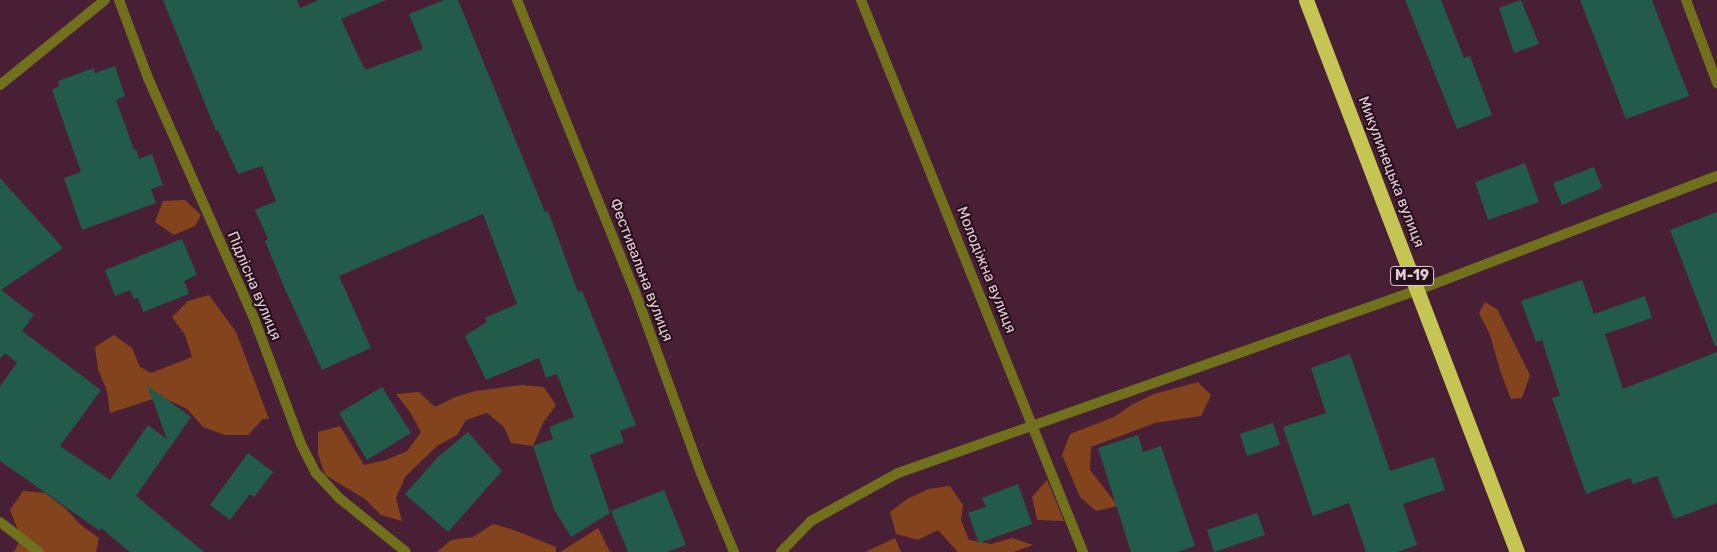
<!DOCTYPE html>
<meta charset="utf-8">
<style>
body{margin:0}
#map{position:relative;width:1717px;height:552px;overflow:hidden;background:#481f35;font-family:Rubik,sans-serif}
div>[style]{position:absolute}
.green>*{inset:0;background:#83431c}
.building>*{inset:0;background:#235b4a}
.lane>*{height:10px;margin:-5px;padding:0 5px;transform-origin:5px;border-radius:5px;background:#70701d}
.street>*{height:10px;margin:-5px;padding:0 5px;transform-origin:5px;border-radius:5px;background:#70701d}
.highway>*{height:15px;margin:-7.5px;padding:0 7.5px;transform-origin:7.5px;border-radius:7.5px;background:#c4c553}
span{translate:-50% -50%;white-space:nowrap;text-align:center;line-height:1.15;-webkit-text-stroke:4px #23101a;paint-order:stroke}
.shield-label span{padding:1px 4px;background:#23101a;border:1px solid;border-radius:4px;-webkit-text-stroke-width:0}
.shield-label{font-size:14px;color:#e5c9d5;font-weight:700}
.street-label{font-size:15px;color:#e5c9d5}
</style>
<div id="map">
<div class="green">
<i style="clip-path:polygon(185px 200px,201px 215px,195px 226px,174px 235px,155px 222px,163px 201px)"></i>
<i style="clip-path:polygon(209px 295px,236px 332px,269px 419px,263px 419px,248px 435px,225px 435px,203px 427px,187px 409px,166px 399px,153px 399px,110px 413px,107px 391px,98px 369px,95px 347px,114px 335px,132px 348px,140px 367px,151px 373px,192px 357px,185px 335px,172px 317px,188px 301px)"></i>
<i style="clip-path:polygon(1485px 302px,1497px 309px,1530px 375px,1522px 398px,1511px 399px,1501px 373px,1490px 335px,1479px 313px)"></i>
<i style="clip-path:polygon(1198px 382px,1211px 395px,1201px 416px,1155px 423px,1091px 447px,1090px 470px,1118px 506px,1096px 511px,1080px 497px,1062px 455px,1070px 434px,1114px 417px,1133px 404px,1154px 394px)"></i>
<i style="clip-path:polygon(522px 385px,544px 387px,556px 405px,543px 423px,533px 446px,511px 443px,504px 427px,487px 413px,466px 420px,457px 435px,437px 446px,405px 477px,396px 498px,402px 521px,381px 515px,365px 499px,325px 475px,318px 454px,318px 432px,340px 426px,364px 465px,386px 460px,407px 451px,421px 432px,410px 412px,396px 394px,419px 392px,435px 407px,455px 397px,476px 391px)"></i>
<i style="clip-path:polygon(1047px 480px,1056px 501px,1064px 521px,1037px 520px,1032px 497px)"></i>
<i style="clip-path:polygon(950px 486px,963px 505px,961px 520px,969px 540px,991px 544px,1012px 538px,1033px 545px,1014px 552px,958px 552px,938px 530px,918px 540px,896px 534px,890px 512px,907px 499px,928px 489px)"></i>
<i style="clip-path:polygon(23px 491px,45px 493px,65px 508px,81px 525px,99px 538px,96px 552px,14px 552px,21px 538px,10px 510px)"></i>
<i style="clip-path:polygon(493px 524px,514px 530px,556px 547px,556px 552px,437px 552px,451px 540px,473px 537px)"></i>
<i style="clip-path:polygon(598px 528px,610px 552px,561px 552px,562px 551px)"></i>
<i style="clip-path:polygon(895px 538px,901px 552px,865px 552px)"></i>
</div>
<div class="building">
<i style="clip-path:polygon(163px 0,297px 0,300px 8px,319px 0,386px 0,341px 19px,365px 70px,423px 49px,409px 14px,444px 0,458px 0,545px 212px,548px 211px,578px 292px,582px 291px,636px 425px,620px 431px,624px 442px,590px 455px,610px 513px,571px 537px,554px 509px,533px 446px,553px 439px,549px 427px,574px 417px,557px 374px,546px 378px,539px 358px,486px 380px,465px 336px,487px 322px,485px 318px,517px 304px,483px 214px,339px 276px,371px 348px,322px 370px,284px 287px,265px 241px,268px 239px,255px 210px,276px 201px,262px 166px,238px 174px,218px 130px,216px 131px)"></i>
<i style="clip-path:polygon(1405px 0,1441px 0,1464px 58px,1470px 56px,1492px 115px,1457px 129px)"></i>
<i style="clip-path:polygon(1521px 0,1539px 44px,1514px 53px,1499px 8px)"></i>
<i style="clip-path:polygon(1580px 0,1652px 0,1689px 96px,1626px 119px)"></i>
<i style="clip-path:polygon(115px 66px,125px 96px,116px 100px,134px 150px,136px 149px,139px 159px,152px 154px,163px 185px,151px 189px,156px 203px,82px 230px,64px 178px,81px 172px,52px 90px,59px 86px,58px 81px,94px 68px,95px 73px)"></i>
<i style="clip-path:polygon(1525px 163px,1539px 202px,1488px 220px,1475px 182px)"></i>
<i style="clip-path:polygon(1594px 167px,1602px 188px,1562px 205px,1553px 183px)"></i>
<i style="clip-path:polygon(0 178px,63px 248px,1px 290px,34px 315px,22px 331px,101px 390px,60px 446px,110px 480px,148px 425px,167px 439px,147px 385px,191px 417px,136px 496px,204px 552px,130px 552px,101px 528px,100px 531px,0 461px,0 386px,17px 363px,5px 353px,0 359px)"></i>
<i style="clip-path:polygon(1717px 212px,1717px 346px,1715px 346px,1670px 230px)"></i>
<i style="clip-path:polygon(182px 239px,197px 275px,184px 281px,189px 294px,143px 312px,138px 298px,134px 299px,130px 290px,115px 296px,105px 270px)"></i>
<i style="clip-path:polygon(1582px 280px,1594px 314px,1645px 296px,1652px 318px,1605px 334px,1623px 389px,1717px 352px,1717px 503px,1674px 519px,1657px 476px,1633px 484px,1630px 478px,1586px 494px,1552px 398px,1560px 396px,1542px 340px,1536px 342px,1521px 301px)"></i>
<i style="clip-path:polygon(1350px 354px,1390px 471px,1434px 457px,1445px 490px,1403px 504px,1417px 545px,1398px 552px,1366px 552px,1349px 503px,1313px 516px,1283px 427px,1326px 413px,1311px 368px)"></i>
<i style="clip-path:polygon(382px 387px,411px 433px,367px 460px,339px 413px)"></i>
<i style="clip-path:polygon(1273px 423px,1280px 445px,1247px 456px,1240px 434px)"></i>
<i style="clip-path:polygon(468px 432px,502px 471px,448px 532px,405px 494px,438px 457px)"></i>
<i style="clip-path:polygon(1138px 435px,1143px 452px,1161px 446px,1195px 546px,1177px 552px,1131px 552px,1098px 448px)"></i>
<i style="clip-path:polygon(248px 453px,273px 472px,254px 497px,250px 494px,230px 520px,210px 505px)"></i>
<i style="clip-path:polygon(1018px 484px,1032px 524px,979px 543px,968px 513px,986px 507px,982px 498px)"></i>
<i style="clip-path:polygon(664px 490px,686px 545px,667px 552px,628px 552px,611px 511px)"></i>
<i style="clip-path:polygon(1257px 513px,1265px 535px,1214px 552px,1207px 530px)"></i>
</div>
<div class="lane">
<i style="left:1686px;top:0;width:89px;rotate:69.5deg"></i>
<i style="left:1418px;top:290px;width:320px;rotate:-20.9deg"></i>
</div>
<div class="street">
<i style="left:119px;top:0;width:83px;rotate:69.6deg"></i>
<i style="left:148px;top:78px;width:266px;rotate:66.2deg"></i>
<i style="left:255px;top:321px;width:131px;rotate:69.5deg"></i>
<i style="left:301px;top:444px;width:31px;rotate:63deg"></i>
<i style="left:315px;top:472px;width:34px;rotate:47deg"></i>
<i style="left:338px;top:497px;width:87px;rotate:39deg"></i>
<i style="left:517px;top:0;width:312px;rotate:68deg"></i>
<i style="left:634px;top:289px;width:196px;rotate:70deg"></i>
<i style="left:701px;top:473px;width:86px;rotate:67.3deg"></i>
<i style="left:861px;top:0;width:595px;rotate:68.09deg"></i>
<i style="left:0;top:85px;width:135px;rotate:-39deg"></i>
<i style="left:0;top:522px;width:49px;rotate:37.6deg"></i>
<i style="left:781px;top:552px;width:43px;rotate:-45.9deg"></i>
<i style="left:811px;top:521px;width:99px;rotate:-28.9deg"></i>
<i style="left:898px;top:473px;width:551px;rotate:-19.39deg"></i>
</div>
<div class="highway">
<i style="left:1306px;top:0;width:591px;rotate:69.08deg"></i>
</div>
<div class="shield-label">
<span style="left:1412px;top:276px">М-19</span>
</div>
<div class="street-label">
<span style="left:1391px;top:172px;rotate:69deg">Микулинецька вулиця</span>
<span style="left:641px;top:270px;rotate:69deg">Фестивальна вулиця</span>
<span style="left:986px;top:270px;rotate:68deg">Молодіжна вулиця</span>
<span style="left:254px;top:286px;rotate:67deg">Підлісна вулиця</span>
</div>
</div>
